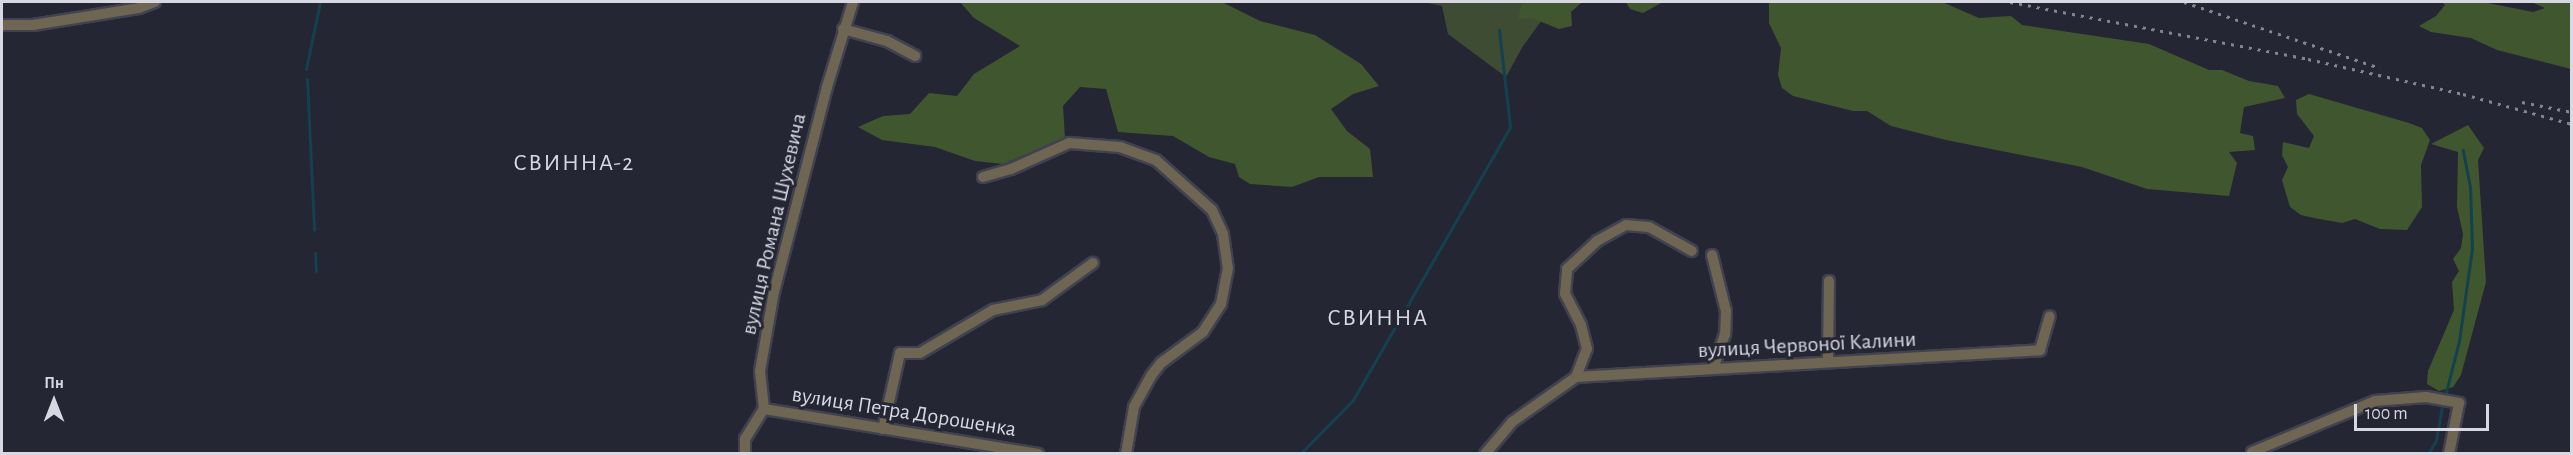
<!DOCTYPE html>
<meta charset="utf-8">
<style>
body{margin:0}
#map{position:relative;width:2573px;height:455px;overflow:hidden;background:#252634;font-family:"Alegreya Sans",sans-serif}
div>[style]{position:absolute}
.green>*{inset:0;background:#3e4c34}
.forest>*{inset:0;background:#40562e}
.stream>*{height:3px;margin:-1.5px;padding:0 1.5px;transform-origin:1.5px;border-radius:1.5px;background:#13414f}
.roads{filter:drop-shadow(2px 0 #414250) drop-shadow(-2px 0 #414250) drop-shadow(0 2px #414250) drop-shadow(0 -2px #414250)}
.minor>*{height:10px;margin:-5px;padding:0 5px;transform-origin:5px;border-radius:5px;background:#6e6552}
.rail>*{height:3px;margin-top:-1.5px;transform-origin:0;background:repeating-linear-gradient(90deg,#848591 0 3px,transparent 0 9px)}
span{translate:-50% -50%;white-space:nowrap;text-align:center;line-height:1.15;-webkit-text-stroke:6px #252634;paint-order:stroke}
.street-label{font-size:22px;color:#d7d8e2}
.neighbourhood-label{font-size:24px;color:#d7d8e2;letter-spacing:1.5px}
.frame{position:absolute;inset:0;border:3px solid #d7d8e2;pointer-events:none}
.north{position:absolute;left:24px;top:371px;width:60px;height:60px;-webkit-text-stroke:4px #252634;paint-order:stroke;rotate:0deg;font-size:16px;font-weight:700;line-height:24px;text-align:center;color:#d7d8e2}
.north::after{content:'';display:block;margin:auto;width:21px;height:27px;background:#d7d8e2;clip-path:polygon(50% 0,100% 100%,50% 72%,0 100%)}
.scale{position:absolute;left:2354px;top:404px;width:135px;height:27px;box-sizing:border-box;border:3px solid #d7d8e2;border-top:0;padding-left:8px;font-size:18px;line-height:21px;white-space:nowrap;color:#d7d8e2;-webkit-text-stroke:4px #252634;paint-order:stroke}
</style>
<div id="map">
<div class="green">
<i style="clip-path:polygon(1423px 2px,1555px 2px,1523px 46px,1506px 77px,1448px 34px,1442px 6px)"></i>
</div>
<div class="forest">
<i style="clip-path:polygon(960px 2px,1222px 2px,1260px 21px,1315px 35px,1361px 64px,1379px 86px,1353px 94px,1331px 109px,1347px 131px,1370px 149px,1373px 177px,1319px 177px,1292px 187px,1250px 184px,1239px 177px,1235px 164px,1209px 157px,1173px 136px,1118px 132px,1106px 89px,1080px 87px,1063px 106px,1065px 138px,1003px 164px,975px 161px,935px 147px,882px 140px,858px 127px,883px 116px,910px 114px,929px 93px,957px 96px,974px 74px,1020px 46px,974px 18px)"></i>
<i style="clip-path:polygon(1522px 2px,1588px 2px,1581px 3px,1571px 12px,1572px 26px,1559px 29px,1532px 18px,1518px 19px)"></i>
<i style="clip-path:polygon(1626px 2px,1663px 2px,1643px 13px,1630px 9px)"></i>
<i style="clip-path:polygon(1769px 2px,1942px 2px,1979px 18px,2011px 16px,2022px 25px,2149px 44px,2209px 70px,2222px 70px,2249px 81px,2278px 86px,2285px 98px,2244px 107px,2240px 133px,2253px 136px,2255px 150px,2229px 152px,2237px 163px,2229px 196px,2147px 189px,2082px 167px,1946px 140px,1891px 126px,1867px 111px,1853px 111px,1793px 96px,1782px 88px,1778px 75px,1781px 48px,1769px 23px)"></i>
<i style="clip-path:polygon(2442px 2px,2483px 2px,2533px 12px,2545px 8px,2531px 2px,2571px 2px,2571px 69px,2497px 50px,2471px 38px,2431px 32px,2419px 26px,2436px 16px,2445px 5px)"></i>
<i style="clip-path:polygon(2309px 94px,2409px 123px,2422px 128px,2430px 140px,2421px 165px,2422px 207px,2407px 230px,2380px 229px,2355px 219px,2342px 223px,2314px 218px,2301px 215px,2290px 207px,2282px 180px,2288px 167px,2282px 155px,2283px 142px,2309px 148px,2314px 136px,2297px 114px,2296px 100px)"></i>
<i style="clip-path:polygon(2468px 125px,2484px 148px,2478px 160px,2486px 282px,2461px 375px,2453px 387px,2439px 391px,2427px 384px,2428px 371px,2454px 310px,2452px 282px,2459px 271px,2453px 259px,2461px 248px,2463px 234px,2457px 207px,2458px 152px,2431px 144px)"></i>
</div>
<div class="stream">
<i style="left:306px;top:69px;width:68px;rotate:-78.2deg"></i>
<i style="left:307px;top:79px;width:151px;rotate:87.3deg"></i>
<i style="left:315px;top:253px;width:18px;rotate:87deg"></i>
<i style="left:2446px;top:392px;width:53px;rotate:-75.7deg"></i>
<i style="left:2459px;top:341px;width:93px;rotate:-82deg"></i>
<i style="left:2472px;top:249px;width:62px;rotate:-91.8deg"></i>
<i style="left:2470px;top:187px;width:38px;rotate:-101deg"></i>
<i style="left:1300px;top:454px;width:76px;rotate:-45.5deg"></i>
<i style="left:1353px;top:400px;width:315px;rotate:-60.1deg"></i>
<i style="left:1510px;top:127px;width:98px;rotate:-96.5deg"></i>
<i style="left:2428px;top:454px;width:16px;rotate:-60deg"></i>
<i style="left:2436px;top:440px;width:34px;rotate:-80deg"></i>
</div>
<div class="roads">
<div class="minor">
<i style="left:2px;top:25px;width:31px"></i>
<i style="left:33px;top:25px;width:107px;rotate:-9.1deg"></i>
<i style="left:139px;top:8px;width:17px;rotate:-21deg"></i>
<i style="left:843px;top:29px;width:46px;rotate:15.3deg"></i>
<i style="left:887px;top:41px;width:32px;rotate:28deg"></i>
<i style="left:983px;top:177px;width:29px;rotate:-16deg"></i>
<i style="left:1011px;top:169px;width:64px;rotate:-24.1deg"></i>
<i style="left:1069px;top:143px;width:51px;rotate:4.5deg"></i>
<i style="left:1120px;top:147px;width:38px;rotate:20deg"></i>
<i style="left:1156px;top:160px;width:75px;rotate:41.8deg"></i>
<i style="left:1212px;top:210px;width:26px;rotate:65deg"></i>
<i style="left:1223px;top:234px;width:34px;rotate:82deg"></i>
<i style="left:1228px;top:268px;width:37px;rotate:101deg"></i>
<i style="left:1221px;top:304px;width:33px;rotate:123deg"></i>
<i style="left:1203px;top:332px;width:52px;rotate:143.6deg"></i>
<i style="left:1161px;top:363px;width:16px;rotate:128deg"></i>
<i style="left:1151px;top:376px;width:35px;rotate:119deg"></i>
<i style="left:1134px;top:407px;width:48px;rotate:99.7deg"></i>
<i style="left:1712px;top:255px;width:58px;rotate:76deg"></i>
<i style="left:1726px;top:311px;width:23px;rotate:92deg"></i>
<i style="left:1725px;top:334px;width:37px;rotate:109deg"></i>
<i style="left:1828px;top:361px;width:80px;rotate:-89.3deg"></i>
<i style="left:1576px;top:377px;width:465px;rotate:-3.3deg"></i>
<i style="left:2040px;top:350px;width:35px;rotate:-74deg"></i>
<i style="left:764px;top:409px;width:278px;rotate:9.3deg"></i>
<i style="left:883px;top:429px;width:78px;rotate:-77.4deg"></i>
<i style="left:900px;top:353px;width:20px"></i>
<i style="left:920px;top:353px;width:85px;rotate:-30.5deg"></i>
<i style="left:993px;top:310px;width:50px;rotate:-11.5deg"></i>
<i style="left:1042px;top:300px;width:63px;rotate:-36deg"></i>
<i style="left:2252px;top:452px;width:133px;rotate:-22.5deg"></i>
<i style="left:2375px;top:401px;width:51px;rotate:-4.5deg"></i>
<i style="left:2426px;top:397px;width:34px;rotate:10deg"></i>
<i style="left:2459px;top:403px;width:52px;rotate:101.1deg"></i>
<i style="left:745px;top:454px;width:15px;rotate:-90deg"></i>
<i style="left:745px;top:439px;width:36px;rotate:-58deg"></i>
<i style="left:764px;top:409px;width:38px;rotate:-96deg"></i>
<i style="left:760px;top:371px;width:80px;rotate:-80deg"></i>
<i style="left:774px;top:292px;width:212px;rotate:-75.5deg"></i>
<i style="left:827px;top:87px;width:89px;rotate:-73deg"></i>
<i style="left:1485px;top:454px;width:42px;rotate:-49.8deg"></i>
<i style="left:1512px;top:422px;width:78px;rotate:-35.1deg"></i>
<i style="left:1576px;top:377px;width:30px;rotate:-69deg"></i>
<i style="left:1587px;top:349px;width:25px;rotate:-104deg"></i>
<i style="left:1581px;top:325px;width:35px;rotate:-117deg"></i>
<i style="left:1565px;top:294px;width:25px;rotate:-85deg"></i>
<i style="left:1567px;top:269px;width:41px;rotate:-43deg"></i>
<i style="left:1597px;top:241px;width:33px;rotate:-29deg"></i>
<i style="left:1626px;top:225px;width:23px;rotate:5deg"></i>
<i style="left:1649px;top:227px;width:49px;rotate:29.2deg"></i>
</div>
</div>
<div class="rail">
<i style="left:2010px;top:2px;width:303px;rotate:10.8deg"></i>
<i style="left:2308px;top:59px;width:159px;rotate:12.7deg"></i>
<i style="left:2463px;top:94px;width:113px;rotate:15.4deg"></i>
<i style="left:2184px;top:2px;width:207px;rotate:18.6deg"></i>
<i style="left:2522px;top:102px;width:51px;rotate:11.3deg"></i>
</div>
<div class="street-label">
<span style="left:774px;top:224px;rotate:-77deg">вулиця Романа Шухевича</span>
<span style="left:1807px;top:345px;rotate:-3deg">вулиця Червоної Калини</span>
<span style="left:904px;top:412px;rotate:9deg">вулиця Петра Дорошенка</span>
</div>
<div class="neighbourhood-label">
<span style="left:574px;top:164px">СВИННА-2</span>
<span style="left:1378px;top:319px">СВИННА</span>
</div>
<div class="frame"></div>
<div class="north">Пн</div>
<div class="scale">100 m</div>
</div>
